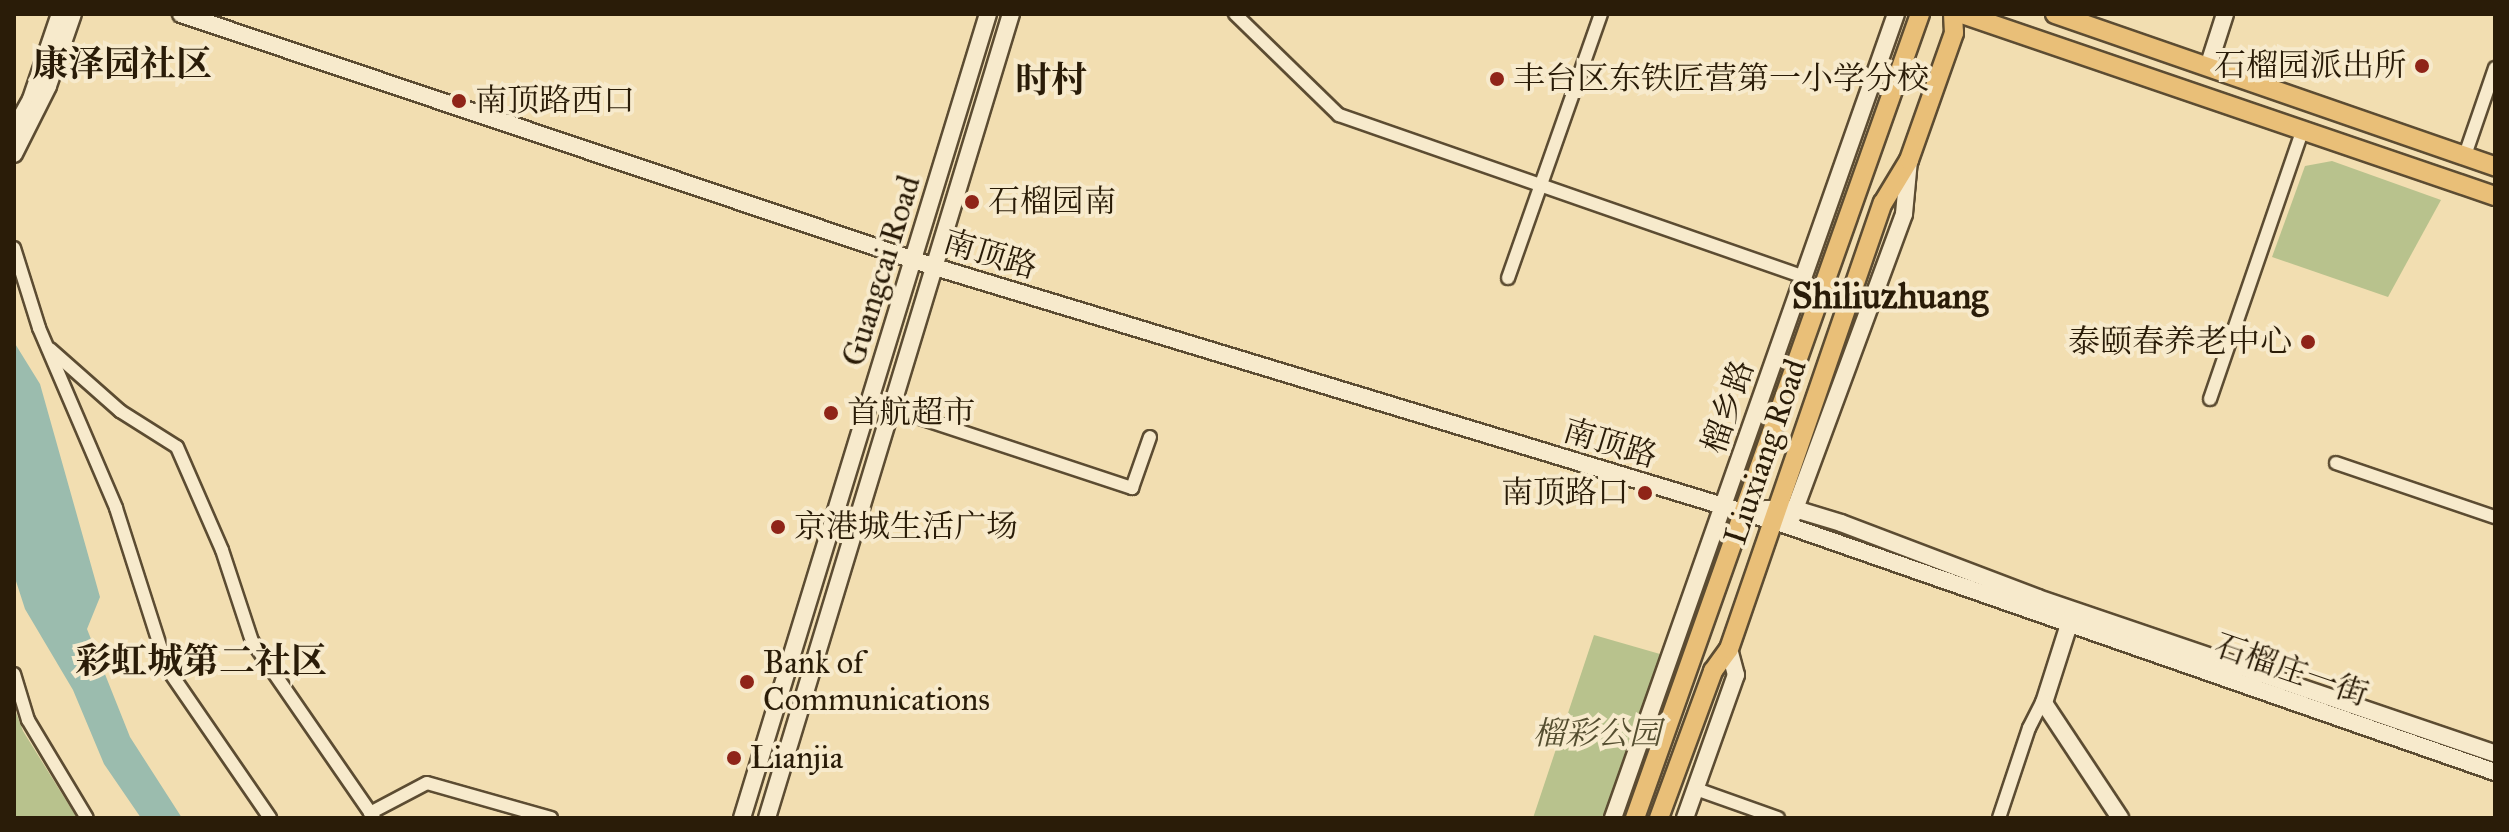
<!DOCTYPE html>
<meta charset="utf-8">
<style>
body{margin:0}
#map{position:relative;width:2509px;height:832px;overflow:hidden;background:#f2deb1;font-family:"IM FELL Great Primer","Noto Serif SC",serif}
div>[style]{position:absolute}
.green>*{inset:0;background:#b8c28d}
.water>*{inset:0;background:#9bbcae}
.roads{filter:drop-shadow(2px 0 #5c4c32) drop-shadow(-2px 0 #5c4c32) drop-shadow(0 2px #5c4c32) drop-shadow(0 -2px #5c4c32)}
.street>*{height:12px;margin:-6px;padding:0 6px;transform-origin:6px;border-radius:6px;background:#f7eacc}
.secondary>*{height:16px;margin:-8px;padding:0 8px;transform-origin:8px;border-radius:8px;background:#f7eacc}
.primary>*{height:18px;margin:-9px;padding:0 9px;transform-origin:9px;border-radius:9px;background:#e9bf78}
.dots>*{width:22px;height:22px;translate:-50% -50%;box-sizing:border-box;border:4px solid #f7eacc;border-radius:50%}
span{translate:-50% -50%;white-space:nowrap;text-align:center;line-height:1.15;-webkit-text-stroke:8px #f7eacc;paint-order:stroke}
.poi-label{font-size:32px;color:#2a1c08}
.right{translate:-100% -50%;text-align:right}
.left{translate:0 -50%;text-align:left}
.street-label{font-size:32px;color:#2a1c08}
.park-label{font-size:32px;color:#554e30;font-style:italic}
.quarter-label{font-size:36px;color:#2a1c08;font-weight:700}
.frame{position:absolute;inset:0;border:16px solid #2a1c08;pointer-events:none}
</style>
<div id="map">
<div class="green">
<i style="clip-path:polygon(2332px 161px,2441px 200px,2388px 297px,2272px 257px,2305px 166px)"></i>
<i style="clip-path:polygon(1594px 635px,1660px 654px,1604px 818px,1533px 818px)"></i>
<i style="clip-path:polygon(14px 707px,23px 731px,77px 818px,14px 818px)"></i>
</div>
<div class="water">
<i style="clip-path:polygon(14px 342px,40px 384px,100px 597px,87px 629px,130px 737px,182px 818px,141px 818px,104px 764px,73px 690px,25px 609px,14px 575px)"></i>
</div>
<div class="roads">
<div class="street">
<i style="left:1235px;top:14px;width:145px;rotate:44.2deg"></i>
<i style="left:1339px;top:115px;width:492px;rotate:19.2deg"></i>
<i style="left:2465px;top:155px;width:92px;rotate:-71deg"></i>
<i style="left:14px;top:248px;width:84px;rotate:72.6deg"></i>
<i style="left:39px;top:328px;width:196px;rotate:66.8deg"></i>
<i style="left:116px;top:508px;width:168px;rotate:72.3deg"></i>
<i style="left:167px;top:668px;width:182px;rotate:55.5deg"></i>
<i style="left:1508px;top:278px;width:280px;rotate:-70.6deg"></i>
<i style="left:50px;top:349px;width:94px;rotate:41.5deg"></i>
<i style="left:120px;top:411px;width:67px;rotate:32.3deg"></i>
<i style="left:177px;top:447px;width:112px;rotate:66.4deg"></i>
<i style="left:222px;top:550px;width:96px;rotate:71.8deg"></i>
<i style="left:252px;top:641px;width:215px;rotate:55.4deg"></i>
<i style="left:2210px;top:399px;width:286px;rotate:-71deg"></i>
<i style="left:893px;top:409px;width:252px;rotate:18.3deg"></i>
<i style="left:1132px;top:488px;width:54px;rotate:-70.6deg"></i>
<i style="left:2336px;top:463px;width:168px;rotate:18.8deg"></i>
<i style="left:14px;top:674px;width:48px;rotate:73.1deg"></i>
<i style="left:28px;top:720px;width:114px;rotate:59deg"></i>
<i style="left:1696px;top:789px;width:87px;rotate:19.5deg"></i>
<i style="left:370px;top:813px;width:64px;rotate:-27.8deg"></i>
<i style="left:427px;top:783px;width:129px;rotate:15.8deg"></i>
<i style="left:1999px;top:818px;width:95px;rotate:-71.6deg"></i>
<i style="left:2029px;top:728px;width:33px;rotate:-63deg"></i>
</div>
<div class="secondary">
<i style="left:181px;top:14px;width:795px;rotate:18.55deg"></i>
<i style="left:935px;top:267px;width:892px;rotate:16.87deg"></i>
<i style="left:1789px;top:526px;width:748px;rotate:19.21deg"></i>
<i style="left:2208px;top:67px;width:56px;rotate:-72.2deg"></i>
<i style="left:14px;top:130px;width:35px;rotate:-61deg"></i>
<i style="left:31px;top:99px;width:90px;rotate:-71.2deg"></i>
<i style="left:14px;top:154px;width:76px;rotate:-63.4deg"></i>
<i style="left:48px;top:86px;width:76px;rotate:-70.9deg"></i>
<i style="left:1765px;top:509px;width:30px"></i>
<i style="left:1795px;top:509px;width:48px;rotate:16.9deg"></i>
<i style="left:1841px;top:523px;width:211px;rotate:20.8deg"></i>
<i style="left:2038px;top:598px;width:483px;rotate:18.8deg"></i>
<i style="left:1792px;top:517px;width:323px;rotate:-69.7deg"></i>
<i style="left:1904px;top:214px;width:54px;rotate:-84.7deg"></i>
<i style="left:2072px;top:615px;width:92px;rotate:107.7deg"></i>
<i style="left:2044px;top:703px;width:138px;rotate:56.5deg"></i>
<i style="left:742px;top:818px;width:841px;rotate:-72.99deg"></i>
<i style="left:767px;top:818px;width:840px;rotate:-73.12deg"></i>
<i style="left:1613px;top:818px;width:852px;rotate:-70.61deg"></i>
<i style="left:1685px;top:818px;width:152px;rotate:-70.4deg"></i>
<i style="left:1736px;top:675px;width:27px;rotate:-105deg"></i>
</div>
<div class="primary">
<i style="left:1962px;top:14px;width:563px;rotate:18.85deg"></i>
<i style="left:2055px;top:14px;width:466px;rotate:19.1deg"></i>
<i style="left:1635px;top:818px;width:853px;rotate:-70.48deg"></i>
<i style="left:1659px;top:818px;width:157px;rotate:-69.8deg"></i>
<i style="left:1713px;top:671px;width:27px;rotate:-54deg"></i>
<i style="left:1729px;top:649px;width:472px;rotate:-71deg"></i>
<i style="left:1883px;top:203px;width:50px;rotate:-58.8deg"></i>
<i style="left:1909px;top:160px;width:135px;rotate:-70.5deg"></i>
<i style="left:1954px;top:33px;width:19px;rotate:-93deg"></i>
</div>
</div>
<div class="dots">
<i style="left:2422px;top:66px;background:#8f2418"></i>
<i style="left:1497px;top:79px;background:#8f2418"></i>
<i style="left:459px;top:101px;background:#8f2418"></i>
<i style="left:972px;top:202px;background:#8f2418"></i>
<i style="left:2308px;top:342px;background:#8f2418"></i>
<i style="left:831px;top:413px;background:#8f2418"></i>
<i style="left:1645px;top:493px;background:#8f2418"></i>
<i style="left:778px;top:527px;background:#8f2418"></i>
<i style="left:747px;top:682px;background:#8f2418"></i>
<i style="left:734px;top:758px;background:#8f2418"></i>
</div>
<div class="poi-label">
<span class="right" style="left:2406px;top:66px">石榴园派出所</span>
<span class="left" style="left:1513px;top:79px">丰台区东铁匠营第一小学分校</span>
<span class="left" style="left:475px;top:101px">南顶路西口</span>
<span class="left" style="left:988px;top:202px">石榴园南</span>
<span class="right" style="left:2292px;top:342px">泰颐春养老中心</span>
<span class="left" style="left:847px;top:413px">首航超市</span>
<span class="right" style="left:1629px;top:493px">南顶路口</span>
<span class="left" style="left:794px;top:527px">京港城生活广场</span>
<span class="left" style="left:763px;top:682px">Bank of<br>Communications</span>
<span class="left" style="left:750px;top:758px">Lianjia</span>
</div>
<div class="street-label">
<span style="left:990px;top:255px;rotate:17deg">南顶路</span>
<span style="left:882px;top:271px;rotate:-73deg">Guangcai Road</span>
<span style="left:1729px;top:407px;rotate:-71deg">榴乡路</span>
<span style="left:1610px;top:444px;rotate:17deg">南顶路</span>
<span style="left:1766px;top:452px;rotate:-71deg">Liuxiang Road</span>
<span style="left:2291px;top:671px;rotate:19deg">石榴庄一街</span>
</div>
<div class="park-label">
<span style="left:1597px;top:734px">榴彩公园</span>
</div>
<div class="quarter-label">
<span style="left:122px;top:65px">康泽园社区</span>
<span style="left:1051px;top:81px">时村</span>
<span style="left:1890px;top:297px">Shiliuzhuang</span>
<span style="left:201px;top:662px">彩虹城第二社区</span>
</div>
<div class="frame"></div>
</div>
